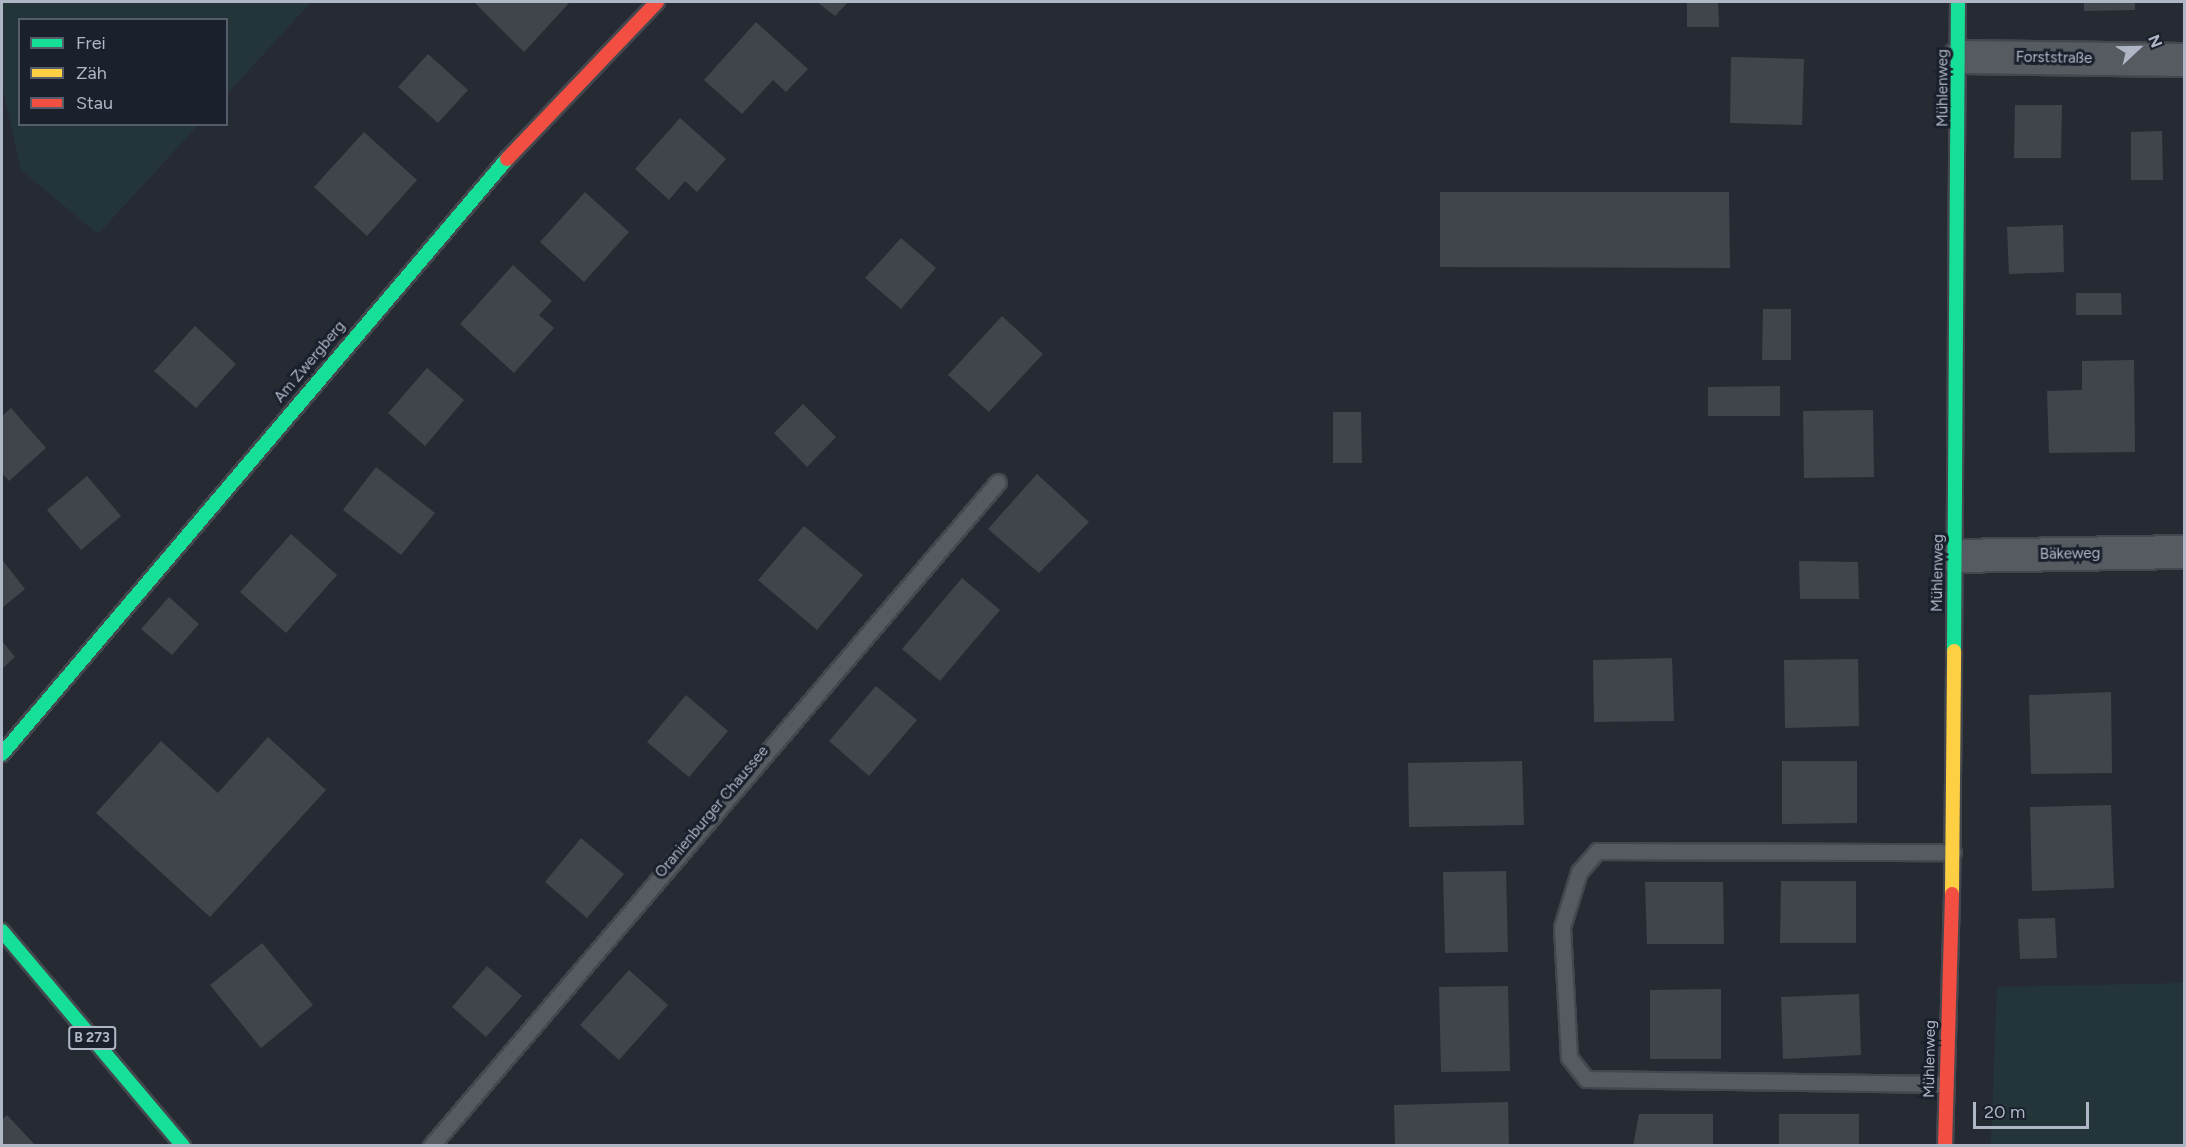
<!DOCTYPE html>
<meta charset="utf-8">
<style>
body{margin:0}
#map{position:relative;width:2186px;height:1147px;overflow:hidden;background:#262b33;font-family:Figtree,sans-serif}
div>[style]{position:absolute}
.green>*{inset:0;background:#243539}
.building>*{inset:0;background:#40444b}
.roads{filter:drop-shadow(2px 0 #44474e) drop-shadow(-2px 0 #44474e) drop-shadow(0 2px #44474e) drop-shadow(0 -2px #44474e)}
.lane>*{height:15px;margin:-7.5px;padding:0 7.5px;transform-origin:7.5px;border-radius:7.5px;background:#565a61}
.street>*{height:32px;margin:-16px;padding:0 16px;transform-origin:16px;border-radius:16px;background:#565a61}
.fast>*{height:14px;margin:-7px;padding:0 7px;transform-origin:7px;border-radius:7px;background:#16e098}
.slow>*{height:14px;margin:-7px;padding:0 7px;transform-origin:7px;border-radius:7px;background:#ffcf43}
.jam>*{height:14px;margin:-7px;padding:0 7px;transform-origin:7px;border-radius:7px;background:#f24e42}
span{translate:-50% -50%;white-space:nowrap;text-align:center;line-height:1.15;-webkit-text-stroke:6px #1a212d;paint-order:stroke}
.shield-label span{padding:2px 4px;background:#1a212d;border:2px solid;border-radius:4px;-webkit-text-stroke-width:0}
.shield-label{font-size:14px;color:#afb6c5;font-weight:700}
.street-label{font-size:15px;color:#afb6c5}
.frame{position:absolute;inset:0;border:3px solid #afb6c5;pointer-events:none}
.legend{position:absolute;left:18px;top:18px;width:210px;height:108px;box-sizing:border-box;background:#1a212d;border:2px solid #565d6a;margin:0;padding:8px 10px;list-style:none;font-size:18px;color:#afb6c5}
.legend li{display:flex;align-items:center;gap:12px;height:30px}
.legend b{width:30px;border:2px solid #565d6a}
.north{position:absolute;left:2108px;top:18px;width:60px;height:60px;-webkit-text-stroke:4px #1a212d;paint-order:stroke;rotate:68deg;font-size:16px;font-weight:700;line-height:24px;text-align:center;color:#afb6c5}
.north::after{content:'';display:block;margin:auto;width:21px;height:27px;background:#afb6c5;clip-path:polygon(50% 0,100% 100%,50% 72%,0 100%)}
.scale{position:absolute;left:1973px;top:1102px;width:116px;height:27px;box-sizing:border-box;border:3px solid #afb6c5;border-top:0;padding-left:8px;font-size:18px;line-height:21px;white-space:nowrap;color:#afb6c5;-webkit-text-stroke:4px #1a212d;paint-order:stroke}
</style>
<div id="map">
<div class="green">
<i style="clip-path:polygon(2px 2px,311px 2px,227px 94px,226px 20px,20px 20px,20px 124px,198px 125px,98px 234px,21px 170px,2px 86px)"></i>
<i style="clip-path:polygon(2184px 983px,2184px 1145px,1991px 1145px,1997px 987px)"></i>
</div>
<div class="building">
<i style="clip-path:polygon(474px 2px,570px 2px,524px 52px)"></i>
<i style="clip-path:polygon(817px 2px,848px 2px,835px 16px)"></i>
<i style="clip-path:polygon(1687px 2px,1718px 2px,1719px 27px,1687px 27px)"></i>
<i style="clip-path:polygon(2084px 2px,2135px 2px,2135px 10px,2084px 11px)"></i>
<i style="clip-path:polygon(756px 22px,808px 69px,786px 92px,773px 80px,742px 114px,704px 80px)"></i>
<i style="clip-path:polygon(428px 54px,468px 90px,438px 123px,398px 87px)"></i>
<i style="clip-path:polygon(1731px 57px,1804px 59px,1802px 125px,1730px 123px)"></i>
<i style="clip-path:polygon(2015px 105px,2062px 105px,2061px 158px,2014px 158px)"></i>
<i style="clip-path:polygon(680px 118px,726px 159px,697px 192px,685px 181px,669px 200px,635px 169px)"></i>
<i style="clip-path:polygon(2162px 131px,2163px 180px,2131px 180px,2131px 132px)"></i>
<i style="clip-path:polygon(364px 132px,417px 180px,367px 236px,314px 187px)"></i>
<i style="clip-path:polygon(585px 192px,629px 232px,584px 282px,540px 242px)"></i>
<i style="clip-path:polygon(1440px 192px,1729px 192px,1730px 268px,1440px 267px)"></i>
<i style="clip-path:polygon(2063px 225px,2064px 272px,2009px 274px,2007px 227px)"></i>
<i style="clip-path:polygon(901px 238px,936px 268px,901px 309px,865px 278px)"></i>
<i style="clip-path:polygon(513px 265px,552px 301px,539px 315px,554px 328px,514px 373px,460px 324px)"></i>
<i style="clip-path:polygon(2076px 293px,2121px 293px,2122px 315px,2076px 315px)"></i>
<i style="clip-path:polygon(1763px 309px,1791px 309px,1791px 360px,1762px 360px)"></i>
<i style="clip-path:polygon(1002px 316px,1043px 354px,989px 412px,948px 375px)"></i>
<i style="clip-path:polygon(195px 326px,236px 364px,196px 408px,154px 371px)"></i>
<i style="clip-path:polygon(2134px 360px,2135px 452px,2049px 453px,2047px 391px,2082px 390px,2082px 361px)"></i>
<i style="clip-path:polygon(427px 368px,464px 400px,425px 446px,388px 413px)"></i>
<i style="clip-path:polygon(1780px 386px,1780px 416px,1708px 416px,1708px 387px)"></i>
<i style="clip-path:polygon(803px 404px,836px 437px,807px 467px,774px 433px)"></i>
<i style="clip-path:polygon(11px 408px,46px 448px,9px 481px,2px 473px,2px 416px)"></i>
<i style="clip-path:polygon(1873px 410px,1874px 477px,1804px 478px,1803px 411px)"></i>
<i style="clip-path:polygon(1333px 412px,1361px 412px,1362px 463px,1333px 463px)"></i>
<i style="clip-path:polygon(376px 467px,435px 513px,401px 555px,343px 510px)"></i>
<i style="clip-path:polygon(1037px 474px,1089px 522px,1039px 573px,988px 529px)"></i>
<i style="clip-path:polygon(87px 476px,121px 516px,81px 550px,47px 510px)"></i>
<i style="clip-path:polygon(804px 526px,863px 575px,817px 630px,758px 580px)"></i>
<i style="clip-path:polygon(291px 534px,337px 575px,286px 633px,240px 592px)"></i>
<i style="clip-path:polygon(3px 561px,25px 589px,2px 608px,2px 562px)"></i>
<i style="clip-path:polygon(1799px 561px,1858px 562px,1859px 599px,1800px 599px)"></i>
<i style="clip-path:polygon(962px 578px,1000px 610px,940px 681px,902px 649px)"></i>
<i style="clip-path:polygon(169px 597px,199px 624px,172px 655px,141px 629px)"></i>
<i style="clip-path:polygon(2px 641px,15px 657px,2px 669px)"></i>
<i style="clip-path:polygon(1672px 658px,1674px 721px,1594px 722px,1593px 660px)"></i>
<i style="clip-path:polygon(1858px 659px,1859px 726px,1785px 728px,1784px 660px)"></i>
<i style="clip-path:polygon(876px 686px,917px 720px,869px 776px,829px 741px)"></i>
<i style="clip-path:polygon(2111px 692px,2112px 773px,2031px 774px,2029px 695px)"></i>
<i style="clip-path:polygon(686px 695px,728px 731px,689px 777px,647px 742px)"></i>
<i style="clip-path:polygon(268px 737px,326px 790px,210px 917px,96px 813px,161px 741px,218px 793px)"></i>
<i style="clip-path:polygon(1522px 761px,1524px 825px,1409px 827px,1408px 763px)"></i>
<i style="clip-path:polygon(1782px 761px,1857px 761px,1857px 823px,1782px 824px)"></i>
<i style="clip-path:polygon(2111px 805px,2114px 888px,2032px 891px,2030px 807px)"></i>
<i style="clip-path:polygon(581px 838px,624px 874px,587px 918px,545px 882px)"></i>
<i style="clip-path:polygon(1506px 871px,1508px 952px,1445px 953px,1443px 872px)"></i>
<i style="clip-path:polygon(1781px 881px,1856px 881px,1856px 943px,1780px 943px)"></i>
<i style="clip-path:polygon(1645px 882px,1723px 882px,1724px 944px,1647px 944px)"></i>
<i style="clip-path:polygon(2055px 918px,2057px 958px,2020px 959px,2018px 919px)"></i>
<i style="clip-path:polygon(262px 943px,313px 1005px,261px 1048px,210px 985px)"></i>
<i style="clip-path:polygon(487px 966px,522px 996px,486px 1037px,452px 1007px)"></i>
<i style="clip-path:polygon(629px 970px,668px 1005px,619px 1060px,580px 1025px)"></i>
<i style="clip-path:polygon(1508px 986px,1510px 1071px,1441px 1072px,1439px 987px)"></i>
<i style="clip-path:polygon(1721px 989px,1721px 1059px,1650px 1059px,1650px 990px)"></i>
<i style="clip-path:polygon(1859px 994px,1861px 1055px,1783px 1059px,1781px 997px)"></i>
<i style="clip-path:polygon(1508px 1102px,1509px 1146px,1395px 1146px,1394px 1105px)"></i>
<i style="clip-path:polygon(1639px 1114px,1713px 1114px,1713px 1146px,1633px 1146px)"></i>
<i style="clip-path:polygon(1779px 1114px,1859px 1114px,1859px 1146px,1779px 1146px)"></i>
<i style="clip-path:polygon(7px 1115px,36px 1146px,2px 1146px,2px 1120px)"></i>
</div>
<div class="roads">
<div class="lane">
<i style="left:1946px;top:1084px;width:360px;rotate:-179.2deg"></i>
<i style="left:1586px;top:1079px;width:28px;rotate:-128deg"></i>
<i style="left:1569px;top:1057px;width:130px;rotate:-93.1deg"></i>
<i style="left:1562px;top:927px;width:58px;rotate:-72.8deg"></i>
<i style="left:1579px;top:872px;width:28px;rotate:-49deg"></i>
<i style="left:1597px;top:851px;width:356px;rotate:0.2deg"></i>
<i style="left:431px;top:1146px;width:873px;rotate:-49.51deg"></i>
</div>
<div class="street">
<i style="left:1960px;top:57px;width:224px;rotate:0.8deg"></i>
<i style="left:1955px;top:556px;width:229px;rotate:-1deg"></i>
</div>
<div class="fast">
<i style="left:1954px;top:651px;width:649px;rotate:-89.65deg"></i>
<i style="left:2px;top:754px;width:780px;rotate:-49.68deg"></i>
<i style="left:2px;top:931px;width:281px;rotate:49.9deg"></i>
</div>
<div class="slow">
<i style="left:1952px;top:894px;width:243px;rotate:-89.5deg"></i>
</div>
<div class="jam">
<i style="left:507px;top:159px;width:217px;rotate:-46.3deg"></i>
<i style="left:1945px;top:1146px;width:252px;rotate:-88.4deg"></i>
</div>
</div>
<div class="shield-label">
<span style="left:92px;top:1038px">B 273</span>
</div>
<div class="street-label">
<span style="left:2054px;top:58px;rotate:1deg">Forststraße</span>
<span style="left:1943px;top:88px;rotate:-90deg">Mühlenweg</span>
<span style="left:310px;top:362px;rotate:-50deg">Am Zwergberg</span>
<span style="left:2070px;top:554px;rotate:-1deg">Bäkeweg</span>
<span style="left:1938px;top:573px;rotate:-89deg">Mühlenweg</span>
<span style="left:712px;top:812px;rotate:-50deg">Oranienburger Chaussee</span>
<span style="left:1930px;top:1059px;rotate:-89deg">Mühlenweg</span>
</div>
<div class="frame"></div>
<ul class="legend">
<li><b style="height:8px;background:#16e098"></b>Frei</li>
<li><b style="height:8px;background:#ffcf43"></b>Zäh</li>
<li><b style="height:8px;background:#f24e42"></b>Stau</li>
</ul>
<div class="north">N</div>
<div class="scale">20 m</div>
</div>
